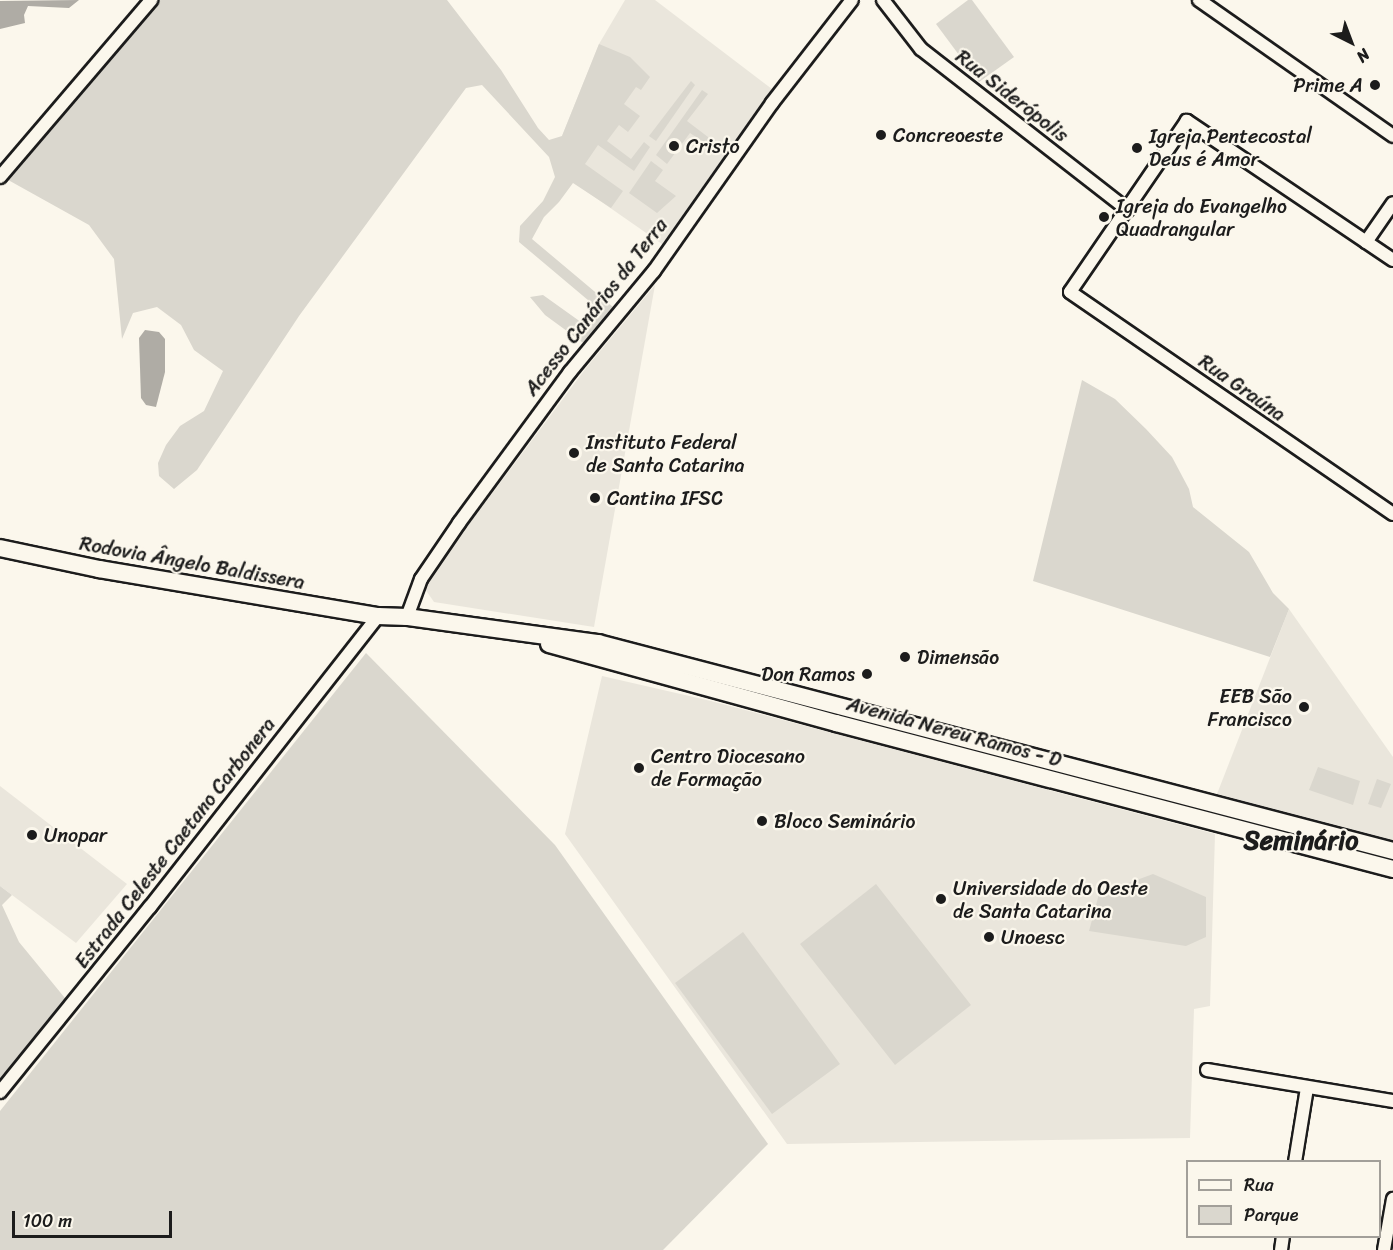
<!DOCTYPE html>
<meta charset="utf-8">
<style>
body{margin:0}
#map{position:relative;width:1393px;height:1250px;overflow:hidden;background:#fbf7ec;font-family:Sriracha,sans-serif}
div>[style]{position:absolute}
.built>*{inset:0;background:#eae6dc}
.green>*{inset:0;background:#dad7ce}
.water>*{inset:0;background:#afaca5}
.roads{filter:drop-shadow(2px 0 #1c1c1c) drop-shadow(-2px 0 #1c1c1c) drop-shadow(0 2px #1c1c1c) drop-shadow(0 -2px #1c1c1c)}
.street>*{height:12px;margin:-6px;padding:0 6px;transform-origin:6px;border-radius:6px;background:#fbf7ec}
.secondary>*{height:16px;margin:-8px;padding:0 8px;transform-origin:8px;border-radius:8px;background:#fbf7ec}
.dots>*{width:16px;height:16px;translate:-50% -50%;box-sizing:border-box;border:3px solid #fbf7ec;border-radius:50%}
span{translate:-50% -50%;white-space:nowrap;text-align:center;line-height:1.15;-webkit-text-stroke:4.5px #fbf7ec;paint-order:stroke}
.poi-label{font-size:20px;color:#1c1c1c}
.right{translate:-100% -50%;text-align:right}
.left{translate:0 -50%;text-align:left}
.street-label{font-size:20px;color:#1c1c1c}
.district-label{font-size:26px;color:#1c1c1c;font-weight:700}
.legend{position:absolute;left:1186px;top:1160px;width:195px;height:78px;box-sizing:border-box;background:#fbf7ec;border:2px solid #a29f99;margin:0;padding:8px 10px;list-style:none;font-size:18px;color:#1c1c1c}
.legend li{display:flex;align-items:center;gap:12px;height:30px}
.legend b{width:30px;border:2px solid #a29f99}
.north{position:absolute;left:1321px;top:12px;width:60px;height:60px;-webkit-text-stroke:4px #fbf7ec;paint-order:stroke;rotate:138deg;font-size:16px;font-weight:700;line-height:24px;text-align:center;color:#1c1c1c}
.north::after{content:'';display:block;margin:auto;width:21px;height:27px;background:#1c1c1c;clip-path:polygon(50% 0,100% 100%,50% 72%,0 100%)}
.scale{position:absolute;left:12px;top:1211px;width:160px;height:27px;box-sizing:border-box;border:3px solid #1c1c1c;border-top:0;padding-left:8px;font-size:18px;line-height:21px;white-space:nowrap;color:#1c1c1c;-webkit-text-stroke:4px #fbf7ec;paint-order:stroke}
</style>
<div id="map">
<div class="built">
<i style="clip-path:polygon(625px 0,655px 0,772px 89px,662px 244px,573px 182px,562px 136px,599px 44px)"></i>
<i style="clip-path:polygon(655px 285px,594px 627px,434px 602px,425px 589px,428px 582px,458px 539px,586px 368px)"></i>
<i style="clip-path:polygon(1289px 609px,1393px 757px,1393px 841px,1217px 794px)"></i>
<i style="clip-path:polygon(602px 676px,711px 701px,1215px 834px,1210px 1006px,1194px 1009px,1190px 1138px,787px 1144px,565px 834px)"></i>
<i style="clip-path:polygon(0 786px,127px 884px,76px 943px,0 886px)"></i>
</div>
<div class="green">
<i style="clip-path:polygon(151px 0,447px 0,501px 70px,538px 128px,549px 140px,562px 136px,599px 44px,630px 57px,650px 77px,641px 90px,636px 87px,624px 104px,640px 116px,628px 132px,619px 125px,607px 141px,631px 159px,644px 142px,650px 147px,634px 171px,598px 145px,585px 164px,623px 191px,611px 208px,573px 183px,559px 202px,544px 217px,532px 239px,613px 307px,586px 345px,545px 315px,530px 297px,543px 295px,585px 325px,595px 306px,519px 242px,520px 226px,543px 201px,555px 177px,549px 157px,482px 85px,466px 88px,299px 316px,197px 470px,174px 489px,159px 476px,158px 463px,166px 445px,180px 426px,204px 411px,223px 371px,194px 350px,181px 325px,157px 307px,133px 313px,122px 339px,114px 259px,89px 225px,1px 176px)"></i>
<i style="clip-path:polygon(968px 0,972px 0,1014px 57px,979px 82px,936px 24px)"></i>
<i style="clip-path:polygon(691px 81px,695px 85px,656px 141px,649px 136px)"></i>
<i style="clip-path:polygon(702px 90px,708px 94px,687px 121px,708px 137px,711px 147px,690px 133px,667px 164px,656px 155px)"></i>
<i style="clip-path:polygon(651px 161px,663px 170px,655px 181px,676px 196px,657px 213px,629px 193px)"></i>
<i style="clip-path:polygon(1082px 380px,1115px 399px,1146px 429px,1172px 457px,1189px 489px,1193px 507px,1249px 552px,1273px 593px,1289px 609px,1270px 657px,1033px 581px)"></i>
<i style="clip-path:polygon(366px 653px,555px 845px,768px 1144px,663px 1250px,0 1250px,0 1111px)"></i>
<i style="clip-path:polygon(1318px 767px,1360px 781px,1353px 805px,1309px 790px)"></i>
<i style="clip-path:polygon(1377px 779px,1391px 784px,1381px 808px,1368px 804px)"></i>
<i style="clip-path:polygon(1153px 874px,1206px 897px,1206px 937px,1186px 946px,1089px 931px,1099px 894px)"></i>
<i style="clip-path:polygon(876px 884px,971px 1005px,895px 1065px,800px 944px)"></i>
<i style="clip-path:polygon(0 886px,12px 895px,2px 905px,19px 942px,69px 1003px,0 1085px)"></i>
<i style="clip-path:polygon(743px 932px,840px 1064px,772px 1114px,675px 983px)"></i>
</div>
<div class="water">
<i style="clip-path:polygon(79px 0,69px 8px,28px 6px,24px 15px,25px 23px,0 29px,0 1px)"></i>
<i style="clip-path:polygon(145px 330px,159px 332px,165px 339px,165px 372px,156px 407px,146px 405px,141px 398px,139px 338px)"></i>
</div>
<div class="roads">
<div class="street">
<i style="left:883px;top:0;width:62px;rotate:52.2deg"></i>
<i style="left:921px;top:49px;width:262px;rotate:37.9deg"></i>
<i style="left:1199px;top:0;width:237px;rotate:35deg"></i>
<i style="left:0;top:177px;width:233px;rotate:-49.5deg"></i>
<i style="left:1366px;top:242px;width:47px;rotate:-55.3deg"></i>
<i style="left:1393px;top:260px;width:249px;rotate:-146deg"></i>
<i style="left:1187px;top:121px;width:207px;rotate:124.4deg"></i>
<i style="left:1070px;top:292px;width:392px;rotate:34.5deg"></i>
<i style="left:407px;top:617px;width:40px;rotate:-69.8deg"></i>
<i style="left:421px;top:579px;width:68px;rotate:-55.8deg"></i>
<i style="left:459px;top:523px;width:187px;rotate:-53.7deg"></i>
<i style="left:570px;top:372px;width:131px;rotate:-50.3deg"></i>
<i style="left:654px;top:271px;width:205px;rotate:-54.9deg"></i>
<i style="left:772px;top:103px;width:130px;rotate:-52.2deg"></i>
<i style="left:1207px;top:1070px;width:189px;rotate:9.5deg"></i>
<i style="left:0;top:1092px;width:238px;rotate:-51deg"></i>
<i style="left:150px;top:907px;width:370px;rotate:-51.9deg"></i>
<i style="left:1295px;top:1162px;width:75px;rotate:-80.8deg"></i>
<i style="left:1281px;top:1250px;width:14px;rotate:-82deg"></i>
<i style="left:1384px;top:1250px;width:52px;rotate:-80deg"></i>
</div>
<div class="secondary">
<i style="left:0;top:548px;width:101px;rotate:12deg"></i>
<i style="left:99px;top:569px;width:283px;rotate:9.6deg"></i>
<i style="left:378px;top:616px;width:29px;rotate:2deg"></i>
<i style="left:407px;top:617px;width:193px;rotate:7.8deg"></i>
<i style="left:598px;top:643px;width:822px;rotate:14.66deg"></i>
<i style="left:549px;top:644px;width:298px;rotate:15.4deg"></i>
<i style="left:836px;top:723px;width:576px;rotate:14.69deg"></i>
</div>
</div>
<div class="dots">
<i style="left:1375px;top:85px;background:#1c1c1c"></i>
<i style="left:881px;top:135px;background:#1c1c1c"></i>
<i style="left:674px;top:146px;background:#1c1c1c"></i>
<i style="left:1137px;top:148px;background:#1c1c1c"></i>
<i style="left:1104px;top:217px;background:#1c1c1c"></i>
<i style="left:574px;top:453px;background:#1c1c1c"></i>
<i style="left:595px;top:498px;background:#1c1c1c"></i>
<i style="left:905px;top:657px;background:#1c1c1c"></i>
<i style="left:867px;top:674px;background:#1c1c1c"></i>
<i style="left:1304px;top:707px;background:#1c1c1c"></i>
<i style="left:639px;top:768px;background:#1c1c1c"></i>
<i style="left:762px;top:821px;background:#1c1c1c"></i>
<i style="left:32px;top:835px;background:#1c1c1c"></i>
<i style="left:941px;top:899px;background:#1c1c1c"></i>
<i style="left:989px;top:937px;background:#1c1c1c"></i>
</div>
<div class="poi-label">
<span class="right" style="left:1363px;top:85px">Prime A</span>
<span class="left" style="left:893px;top:135px">Concreoeste</span>
<span class="left" style="left:1149px;top:148px">Igreja Pentecostal<br>Deus é Amor</span>
<span class="left" style="left:686px;top:146px">Cristo</span>
<span class="left" style="left:1116px;top:218px">Igreja do Evangelho<br>Quadrangular</span>
<span class="left" style="left:586px;top:454px">Instituto Federal<br>de Santa Catarina</span>
<span class="left" style="left:607px;top:498px">Cantina IFSC</span>
<span class="left" style="left:917px;top:657px">Dimensão</span>
<span class="right" style="left:855px;top:674px">Don Ramos</span>
<span class="right" style="left:1292px;top:708px">EEB São<br>Francisco</span>
<span class="left" style="left:651px;top:768px">Centro Diocesano<br>de Formação</span>
<span class="left" style="left:774px;top:821px">Bloco Seminário</span>
<span class="left" style="left:44px;top:835px">Unopar</span>
<span class="left" style="left:953px;top:900px">Universidade do Oeste<br>de Santa Catarina</span>
<span class="left" style="left:1001px;top:937px">Unoesc</span>
</div>
<div class="street-label">
<span style="left:1012px;top:96px;rotate:38deg">Rua Siderópolis</span>
<span style="left:596px;top:307px;rotate:-52deg">Acesso Canários da Terra</span>
<span style="left:1242px;top:388px;rotate:35deg">Rua Graúna</span>
<span style="left:192px;top:563px;rotate:10deg">Rodovia Ângelo Baldissera</span>
<span style="left:954px;top:732px;rotate:15deg">Avenida Nereu Ramos - D</span>
<span style="left:175px;top:843px;rotate:-52deg">Estrada Celeste Caetano Carbonera</span>
</div>
<div class="district-label">
<span style="left:1301px;top:841px">Seminário</span>
</div>
<ul class="legend">
<li><b style="height:8px;background:#fbf7ec"></b>Rua</li>
<li><b style="height:16px;background:#dad7ce"></b>Parque</li>
</ul>
<div class="north">N</div>
<div class="scale">100 m</div>
</div>
